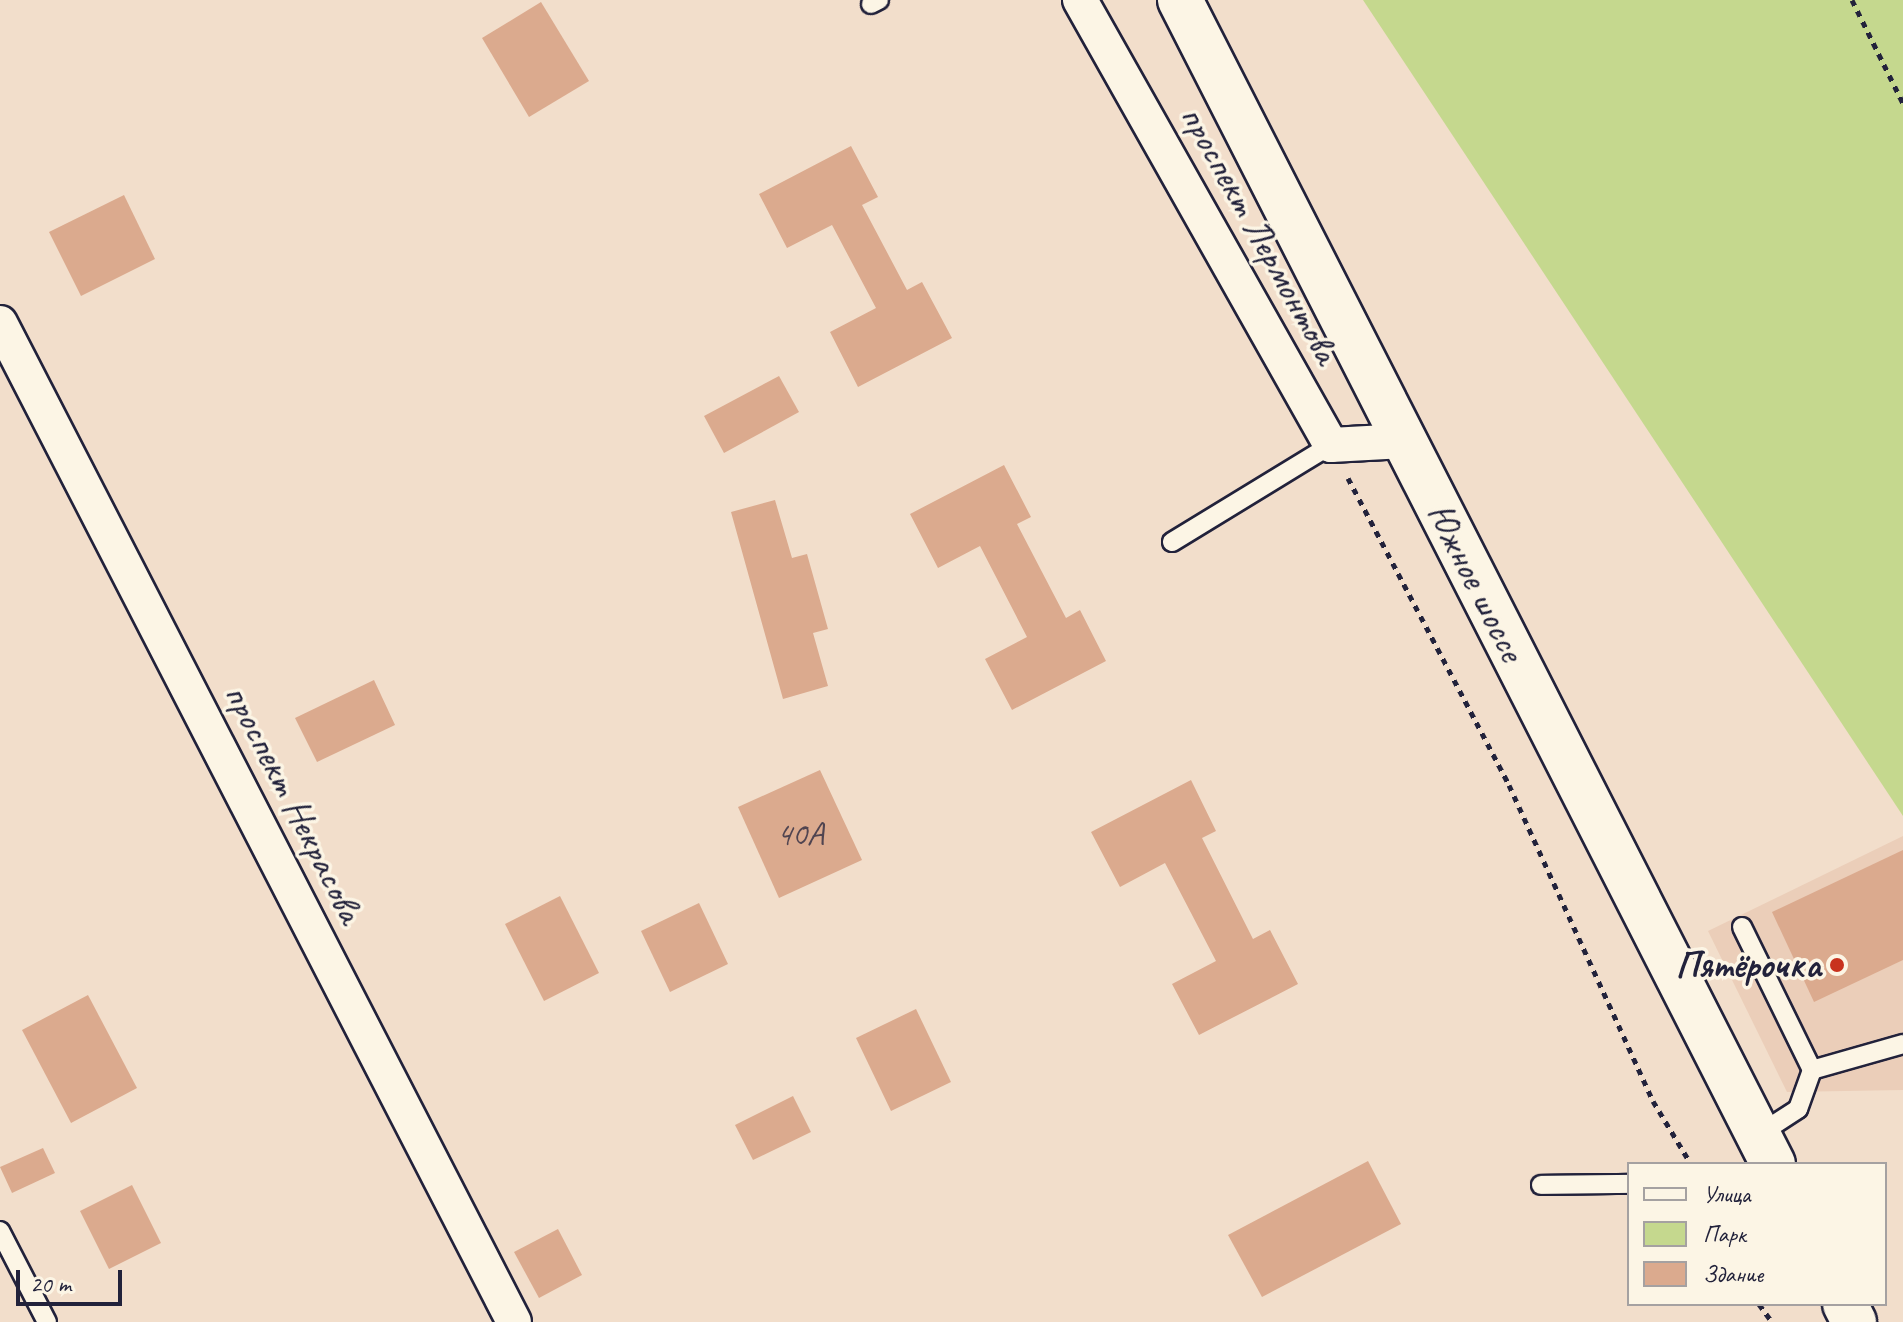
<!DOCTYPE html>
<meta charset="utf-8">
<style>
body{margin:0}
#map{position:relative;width:1903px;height:1322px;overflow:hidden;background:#f2decb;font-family:Caveat,sans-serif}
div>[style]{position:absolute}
.built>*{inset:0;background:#ebceb9}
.green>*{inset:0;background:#c5d88e}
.building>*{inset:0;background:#dbaa8e}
.path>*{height:5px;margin-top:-2.5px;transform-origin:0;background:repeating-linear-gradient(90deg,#22223b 0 6px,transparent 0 12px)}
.roads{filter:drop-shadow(2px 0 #22223b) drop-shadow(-2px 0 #22223b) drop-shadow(0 2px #22223b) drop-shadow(0 -2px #22223b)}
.lane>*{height:18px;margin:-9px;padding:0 9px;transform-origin:9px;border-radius:9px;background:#fcf5e5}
.street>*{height:34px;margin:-17px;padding:0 17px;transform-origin:17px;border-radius:17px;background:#fcf5e5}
.secondary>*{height:44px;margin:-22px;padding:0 22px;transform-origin:22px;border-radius:22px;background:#fcf5e5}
.dots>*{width:22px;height:22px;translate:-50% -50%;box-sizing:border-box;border:4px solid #fcf5e5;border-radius:50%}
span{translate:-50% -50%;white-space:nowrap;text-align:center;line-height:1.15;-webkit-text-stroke:7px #fcf5e5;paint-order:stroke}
.number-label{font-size:34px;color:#504450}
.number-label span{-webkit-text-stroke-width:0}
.street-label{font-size:38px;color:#22223b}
.poi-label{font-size:38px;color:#22223b;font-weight:700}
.right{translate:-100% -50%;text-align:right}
.legend{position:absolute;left:1627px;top:1162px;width:260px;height:144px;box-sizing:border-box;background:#fcf5e5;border:2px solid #a5a1a1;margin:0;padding:10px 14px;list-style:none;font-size:24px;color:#22223b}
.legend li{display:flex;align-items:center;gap:16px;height:40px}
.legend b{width:40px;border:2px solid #a5a1a1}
.scale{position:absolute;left:16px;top:1270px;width:106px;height:36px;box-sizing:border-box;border:4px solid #22223b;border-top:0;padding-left:10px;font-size:24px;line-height:28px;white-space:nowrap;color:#22223b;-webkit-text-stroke:6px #fcf5e5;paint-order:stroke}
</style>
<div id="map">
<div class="built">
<i style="clip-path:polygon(1903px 836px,1903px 1090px,1787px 1092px,1708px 931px)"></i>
</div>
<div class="green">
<i style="clip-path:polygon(1363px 0,1903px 0,1903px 816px)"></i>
</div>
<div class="building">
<i style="clip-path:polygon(541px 2px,589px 81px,529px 117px,482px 38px)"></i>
<i style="clip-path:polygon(851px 146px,878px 197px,862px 205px,907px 290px,922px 282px,952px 338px,858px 387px,830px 332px,876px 308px,832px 225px,787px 248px,759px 194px)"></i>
<i style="clip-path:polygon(124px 195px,155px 259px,81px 296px,49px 232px)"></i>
<i style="clip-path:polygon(779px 376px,799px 412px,724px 453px,704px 416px)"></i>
<i style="clip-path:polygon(1004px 465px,1031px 517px,1017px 524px,1066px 618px,1080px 610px,1106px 661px,1012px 710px,985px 659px,1027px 637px,980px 546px,938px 568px,910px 514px)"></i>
<i style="clip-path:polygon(775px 500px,792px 558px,807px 554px,828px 629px,813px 633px,828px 686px,783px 699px,731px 512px)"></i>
<i style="clip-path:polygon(374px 680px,395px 725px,317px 762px,295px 718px)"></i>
<i style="clip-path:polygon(820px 770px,862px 860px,779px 898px,738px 807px)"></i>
<i style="clip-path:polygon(1191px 780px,1216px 831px,1202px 838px,1253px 939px,1270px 930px,1298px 984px,1199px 1035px,1172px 984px,1216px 961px,1165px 863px,1120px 887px,1091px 832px)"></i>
<i style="clip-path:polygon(1903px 850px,1903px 960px,1814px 1002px,1772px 912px)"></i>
<i style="clip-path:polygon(560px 896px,599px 973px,544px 1001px,505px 924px)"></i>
<i style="clip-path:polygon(699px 903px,728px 964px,670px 992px,641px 931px)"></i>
<i style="clip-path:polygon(88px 995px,137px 1088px,71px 1123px,22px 1030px)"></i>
<i style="clip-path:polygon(916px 1009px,951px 1082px,891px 1111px,856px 1038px)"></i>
<i style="clip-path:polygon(793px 1096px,811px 1132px,753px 1160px,735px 1125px)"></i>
<i style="clip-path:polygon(43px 1148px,55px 1173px,12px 1193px,0 1167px)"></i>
<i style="clip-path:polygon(1368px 1161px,1401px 1224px,1262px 1297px,1228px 1235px)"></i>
<i style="clip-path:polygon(132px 1185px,161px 1243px,109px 1269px,80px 1211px)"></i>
<i style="clip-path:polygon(558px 1229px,582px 1275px,539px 1298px,514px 1252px)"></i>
</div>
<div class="path">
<i style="left:1852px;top:0;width:115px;rotate:63.7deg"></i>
<i style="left:1348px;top:478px;width:347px;rotate:62.3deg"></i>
<i style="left:1509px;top:785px;width:347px;rotate:65.5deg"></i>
<i style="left:1653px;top:1101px;width:74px;rotate:58.9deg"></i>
<i style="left:1759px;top:1304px;width:22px;rotate:54deg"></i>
</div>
<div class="roads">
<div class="lane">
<i style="left:871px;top:4px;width:9px;rotate:-27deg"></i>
<i style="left:1172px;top:542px;width:186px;rotate:-31.4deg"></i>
<i style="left:1742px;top:927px;width:159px;rotate:63.9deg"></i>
<i style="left:1812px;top:1070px;width:41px;rotate:109.7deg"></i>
<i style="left:1798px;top:1109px;width:48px;rotate:147deg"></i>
<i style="left:1812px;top:1070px;width:95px;rotate:-15.9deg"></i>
<i style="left:1541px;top:1185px;width:88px;rotate:-0.7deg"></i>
<i style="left:0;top:1231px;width:102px;rotate:62.7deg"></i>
</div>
<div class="street">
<i style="left:1080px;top:0;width:511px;rotate:60.58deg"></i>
<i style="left:1331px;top:445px;width:73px;rotate:-3.1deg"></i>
<i style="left:0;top:323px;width:1123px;rotate:62.77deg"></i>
</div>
<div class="secondary">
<i style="left:1180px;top:0;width:1306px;rotate:63deg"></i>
<i style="left:1845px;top:1304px;width:20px;rotate:63deg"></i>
</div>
</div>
<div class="dots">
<i style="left:1837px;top:965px;background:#c8321e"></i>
</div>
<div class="number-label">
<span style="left:800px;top:834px">40А</span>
</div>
<div class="street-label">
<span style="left:1260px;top:234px;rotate:61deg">проспект Лермонтова</span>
<span style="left:1476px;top:582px;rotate:63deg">Южное шоссе</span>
<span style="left:294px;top:803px;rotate:63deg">проспект Некрасова</span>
</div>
<div class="poi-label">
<span class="right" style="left:1821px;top:965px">Пятёрочка</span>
</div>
<ul class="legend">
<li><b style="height:10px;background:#fcf5e5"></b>Улица</li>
<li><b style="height:22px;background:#c5d88e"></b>Парк</li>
<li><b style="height:22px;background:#dbaa8e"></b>Здание</li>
</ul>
<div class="scale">20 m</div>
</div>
